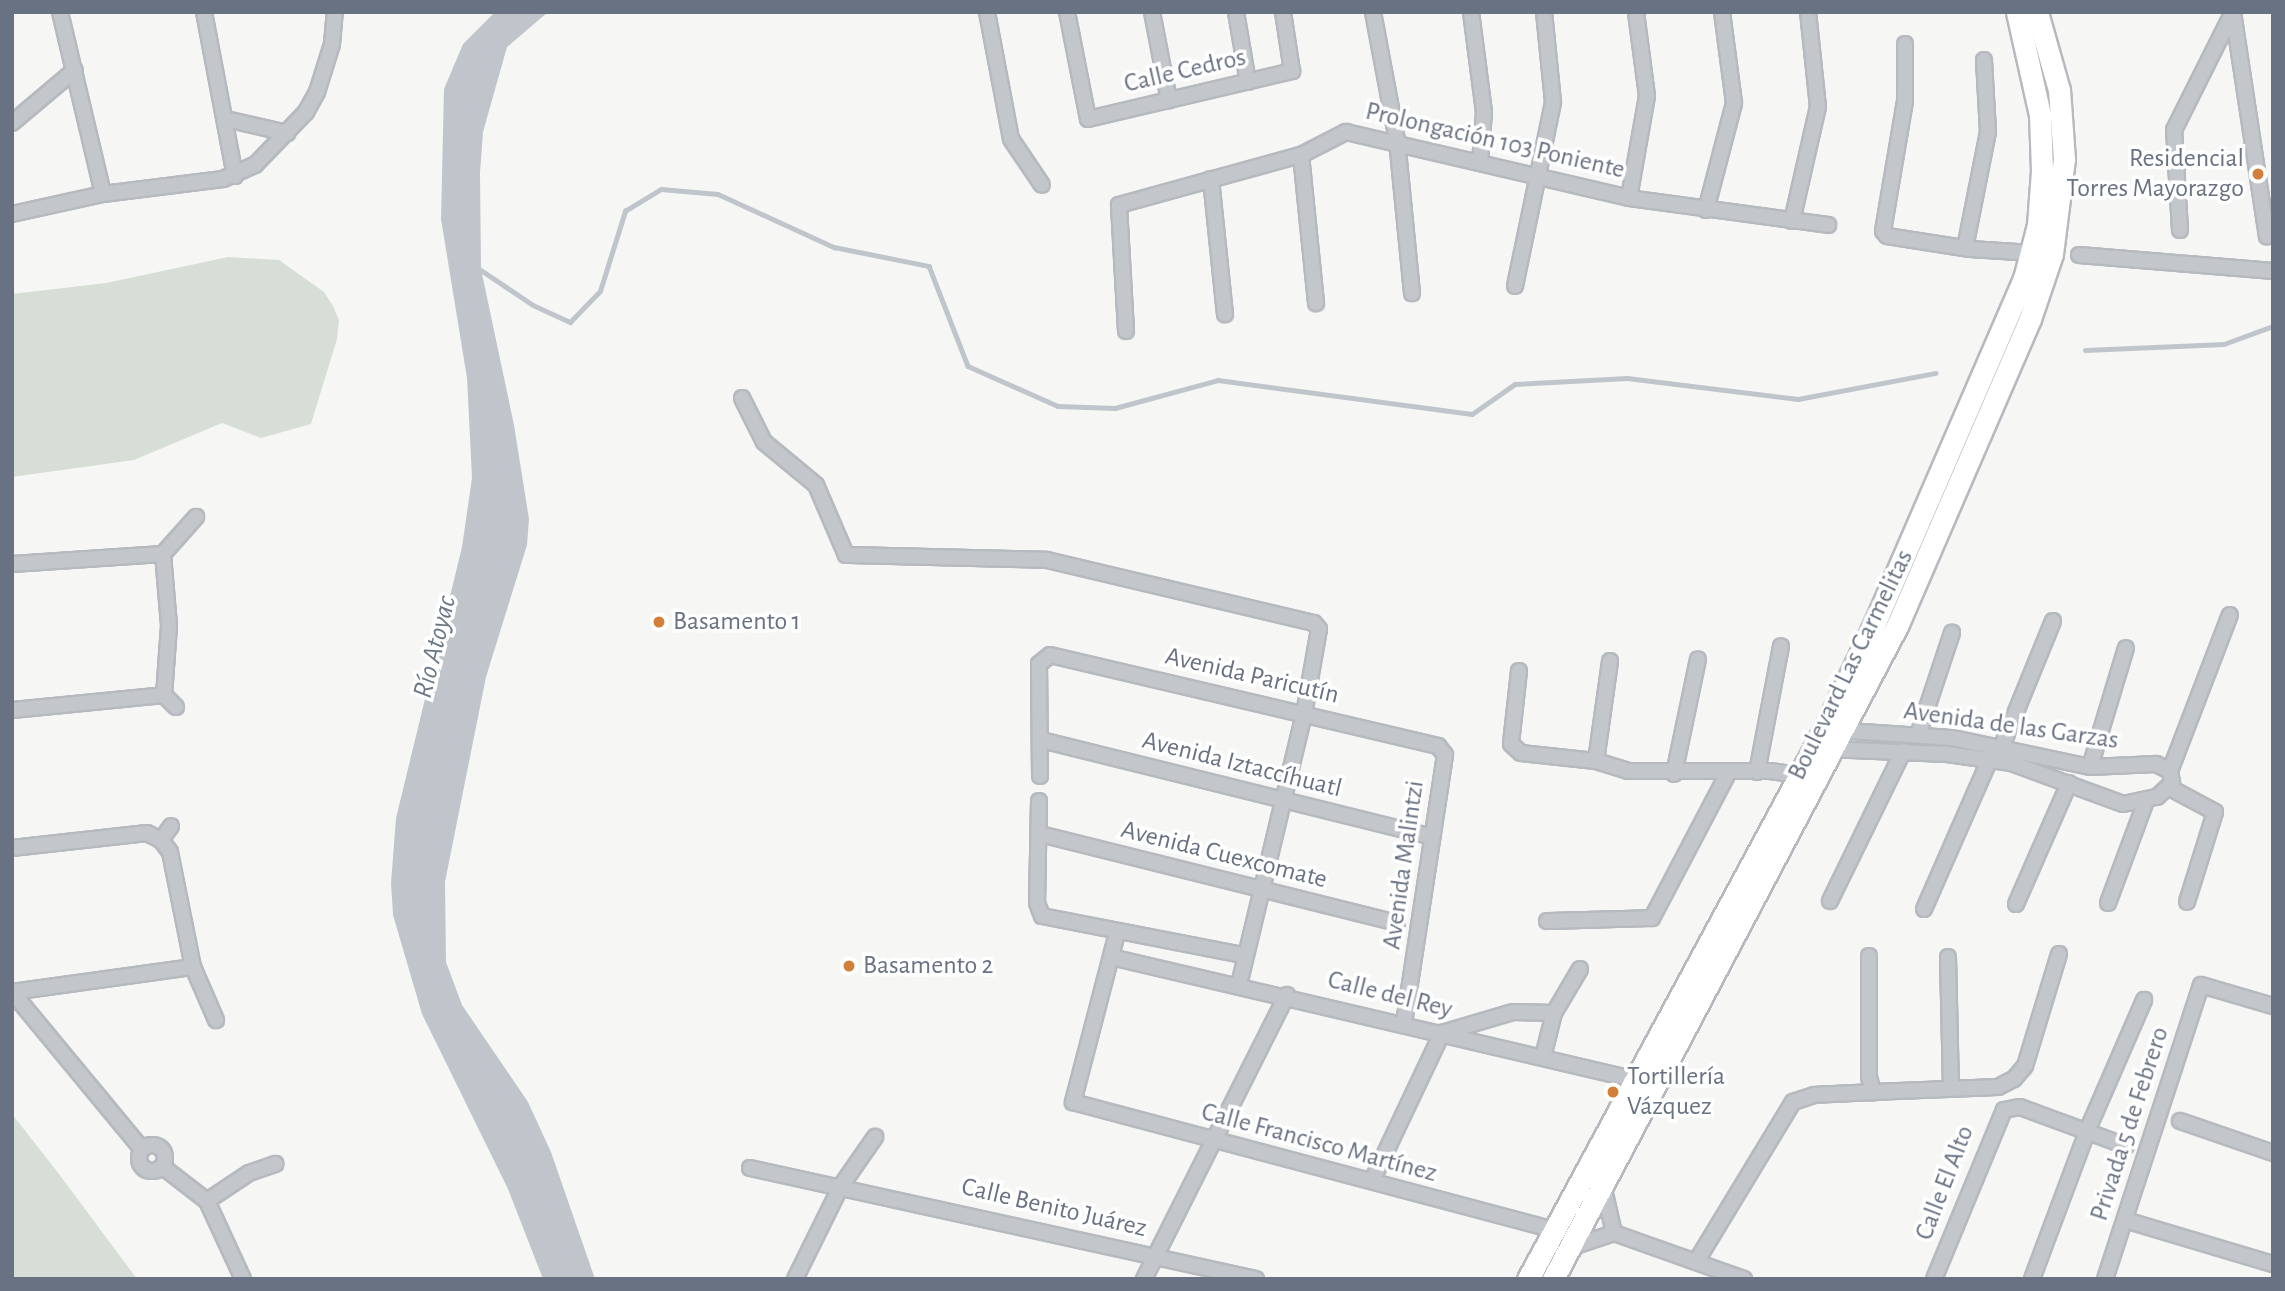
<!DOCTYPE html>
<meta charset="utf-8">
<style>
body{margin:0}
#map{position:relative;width:2285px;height:1291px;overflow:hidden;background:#f6f7f5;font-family:"Alegreya Sans",sans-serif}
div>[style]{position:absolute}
.green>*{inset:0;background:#d7ded6}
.water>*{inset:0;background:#bfc5cb}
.stream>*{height:4.5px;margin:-2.25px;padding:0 2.25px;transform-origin:2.25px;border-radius:2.25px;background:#bfc5cb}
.roads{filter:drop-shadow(2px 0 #b6b9be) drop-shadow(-2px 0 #b6b9be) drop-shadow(0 2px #b6b9be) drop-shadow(0 -2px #b6b9be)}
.minor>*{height:14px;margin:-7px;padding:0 7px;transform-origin:7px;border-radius:7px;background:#c3c6ca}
.minor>.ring{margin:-7px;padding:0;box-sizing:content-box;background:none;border:14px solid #c3c6ca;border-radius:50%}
.secondary>*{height:21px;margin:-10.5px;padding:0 10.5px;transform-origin:10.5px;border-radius:10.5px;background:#fff}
.dots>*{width:19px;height:19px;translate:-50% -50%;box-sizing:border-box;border:4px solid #fff;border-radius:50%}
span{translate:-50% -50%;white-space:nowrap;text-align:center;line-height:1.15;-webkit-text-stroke:7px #fff;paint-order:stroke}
.street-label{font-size:26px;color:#697283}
.poi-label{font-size:26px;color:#697283}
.right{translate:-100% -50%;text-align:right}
.left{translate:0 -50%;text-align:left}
.water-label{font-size:28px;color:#6a7885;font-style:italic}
.frame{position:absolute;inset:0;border:14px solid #697283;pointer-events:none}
</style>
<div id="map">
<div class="green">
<i style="clip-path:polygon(228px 257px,279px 260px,324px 292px,333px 306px,339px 320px,337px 339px,311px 424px,261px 438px,222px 423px,134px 460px,12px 477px,12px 294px,106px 283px)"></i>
<i style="clip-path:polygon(12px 1114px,59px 1174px,137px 1279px,12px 1279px)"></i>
</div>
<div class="water">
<i style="clip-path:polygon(495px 12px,548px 12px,507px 47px,483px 132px,480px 173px,481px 269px,514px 425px,529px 519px,527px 545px,486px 677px,445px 882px,446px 962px,462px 1005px,528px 1102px,551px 1152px,595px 1279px,543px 1279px,508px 1189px,422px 1014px,393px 915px,391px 883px,396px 818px,462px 547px,472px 478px,467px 378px,441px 219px,444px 89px,463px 44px)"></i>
</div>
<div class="stream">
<i style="left:478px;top:268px;width:66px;rotate:33.9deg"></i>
<i style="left:533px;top:305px;width:41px;rotate:24.7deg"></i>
<i style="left:570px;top:322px;width:43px;rotate:-45.9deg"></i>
<i style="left:600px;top:291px;width:84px;rotate:-72.6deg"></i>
<i style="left:625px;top:211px;width:42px;rotate:-31.4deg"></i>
<i style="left:661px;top:189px;width:57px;rotate:5deg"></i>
<i style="left:718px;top:194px;width:128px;rotate:24.6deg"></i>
<i style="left:834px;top:247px;width:97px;rotate:11.3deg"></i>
<i style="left:929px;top:266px;width:107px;rotate:68.7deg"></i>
<i style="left:968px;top:366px;width:98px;rotate:24deg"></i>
<i style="left:1058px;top:406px;width:57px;rotate:2deg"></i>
<i style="left:1115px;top:408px;width:107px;rotate:-15.2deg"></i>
<i style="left:1218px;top:380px;width:256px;rotate:7.6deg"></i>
<i style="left:1472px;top:414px;width:52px;rotate:-34.9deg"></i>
<i style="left:1515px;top:384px;width:112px;rotate:-3.1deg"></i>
<i style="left:1627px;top:378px;width:172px;rotate:7deg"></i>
<i style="left:1798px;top:399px;width:140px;rotate:-10.7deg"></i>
<i style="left:2085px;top:350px;width:139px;rotate:-2.5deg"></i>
<i style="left:2224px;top:344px;width:52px;rotate:-20.2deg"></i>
</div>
<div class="roads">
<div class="minor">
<i style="left:60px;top:12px;width:187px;rotate:76.7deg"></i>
<i style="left:204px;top:12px;width:167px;rotate:79.3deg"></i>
<i style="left:987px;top:12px;width:129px;rotate:79.3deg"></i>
<i style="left:1011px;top:139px;width:55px;rotate:56deg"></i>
<i style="left:1067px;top:12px;width:109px;rotate:78.9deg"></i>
<i style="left:1088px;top:119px;width:210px;rotate:-13.2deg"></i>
<i style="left:1292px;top:71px;width:60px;rotate:-98.7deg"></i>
<i style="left:1152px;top:12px;width:90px;rotate:79.1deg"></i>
<i style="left:1236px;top:12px;width:71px;rotate:80.3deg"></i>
<i style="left:1373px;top:12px;width:130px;rotate:79.4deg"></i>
<i style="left:1397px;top:140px;width:154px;rotate:84.4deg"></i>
<i style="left:1471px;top:12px;width:101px;rotate:82.6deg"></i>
<i style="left:1484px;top:112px;width:50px;rotate:94.6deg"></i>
<i style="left:2233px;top:12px;width:227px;rotate:81.4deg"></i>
<i style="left:1905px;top:44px;width:57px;rotate:90deg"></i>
<i style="left:1905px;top:101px;width:132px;rotate:99.6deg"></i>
<i style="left:1883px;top:231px;width:6px;rotate:51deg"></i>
<i style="left:1887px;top:236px;width:84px;rotate:8.9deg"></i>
<i style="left:1970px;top:249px;width:63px;rotate:3.6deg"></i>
<i style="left:226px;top:119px;width:63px;rotate:12.9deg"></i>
<i style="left:12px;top:123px;width:82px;rotate:-40.1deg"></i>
<i style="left:1301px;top:155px;width:149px;rotate:84.2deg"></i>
<i style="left:1211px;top:179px;width:136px;rotate:84.1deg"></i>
<i style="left:1629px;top:198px;width:104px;rotate:-80deg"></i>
<i style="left:1647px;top:96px;width:85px;rotate:-97.5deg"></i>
<i style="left:1706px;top:210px;width:111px;rotate:-75.3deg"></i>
<i style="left:1734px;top:103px;width:92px;rotate:-97.5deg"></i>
<i style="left:12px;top:214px;width:93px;rotate:-12.4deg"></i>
<i style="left:103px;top:194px;width:121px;rotate:-7.1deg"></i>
<i style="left:223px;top:179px;width:35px;rotate:-24deg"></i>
<i style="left:255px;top:165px;width:74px;rotate:-46.1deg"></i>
<i style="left:306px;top:112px;width:23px;rotate:-61deg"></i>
<i style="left:317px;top:92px;width:50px;rotate:-72.6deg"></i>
<i style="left:332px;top:44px;width:32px;rotate:-85deg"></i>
<i style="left:1792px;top:221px;width:117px;rotate:-77.2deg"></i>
<i style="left:1818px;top:107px;width:96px;rotate:-96deg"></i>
<i style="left:2180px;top:230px;width:100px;rotate:-93.4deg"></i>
<i style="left:2174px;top:130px;width:132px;rotate:-63.4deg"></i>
<i style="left:1965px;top:248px;width:118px;rotate:-78.8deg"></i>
<i style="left:1988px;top:132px;width:72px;rotate:-93.2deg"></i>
<i style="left:2079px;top:255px;width:195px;rotate:4.7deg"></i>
<i style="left:1515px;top:286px;width:188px;rotate:-78.3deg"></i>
<i style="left:1553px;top:102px;width:90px;rotate:-95.7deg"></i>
<i style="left:1126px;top:331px;width:126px;rotate:-93.2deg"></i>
<i style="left:1119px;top:205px;width:189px;rotate:-15.4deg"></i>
<i style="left:1301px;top:155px;width:51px;rotate:-27.1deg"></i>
<i style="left:1346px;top:132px;width:291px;rotate:13.1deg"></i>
<i style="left:1629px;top:198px;width:201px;rotate:7.7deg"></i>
<i style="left:742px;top:398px;width:49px;rotate:63.4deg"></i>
<i style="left:764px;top:442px;width:67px;rotate:39.6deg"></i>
<i style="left:816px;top:485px;width:76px;rotate:66.8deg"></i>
<i style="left:846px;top:555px;width:201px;rotate:1.4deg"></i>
<i style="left:1047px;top:560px;width:274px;rotate:13.3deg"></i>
<i style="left:1314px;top:623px;width:8px;rotate:50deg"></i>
<i style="left:1319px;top:629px;width:86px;rotate:100deg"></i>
<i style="left:1304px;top:714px;width:278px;rotate:103.5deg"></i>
<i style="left:163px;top:554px;width:72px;rotate:85.2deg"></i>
<i style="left:169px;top:626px;width:69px;rotate:94.1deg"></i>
<i style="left:163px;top:554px;width:50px;rotate:-48.3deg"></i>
<i style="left:12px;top:564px;width:151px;rotate:-3.8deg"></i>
<i style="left:1519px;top:671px;width:73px;rotate:96.3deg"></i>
<i style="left:1511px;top:744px;width:13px;rotate:42deg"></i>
<i style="left:1521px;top:753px;width:75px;rotate:6.1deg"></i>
<i style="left:1596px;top:761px;width:34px;rotate:17deg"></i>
<i style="left:1628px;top:771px;width:142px"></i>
<i style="left:1770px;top:771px;width:37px;rotate:8deg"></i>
<i style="left:164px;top:695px;width:17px;rotate:45deg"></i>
<i style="left:12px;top:710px;width:153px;rotate:-5.6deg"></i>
<i style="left:1918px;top:735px;width:108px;rotate:-71.6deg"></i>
<i style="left:1041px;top:740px;width:403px;rotate:13.9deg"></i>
<i style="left:2002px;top:746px;width:135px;rotate:-67.8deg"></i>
<i style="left:1826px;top:749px;width:121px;rotate:2.4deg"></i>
<i style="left:1947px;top:754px;width:65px;rotate:8deg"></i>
<i style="left:2011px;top:763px;width:119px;rotate:20.1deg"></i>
<i style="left:2123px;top:804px;width:35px;rotate:-12deg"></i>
<i style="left:2157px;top:797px;width:21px;rotate:-43deg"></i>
<i style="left:2172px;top:783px;width:12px;rotate:-99deg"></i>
<i style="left:2170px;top:771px;width:16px;rotate:-153deg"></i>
<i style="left:2156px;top:764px;width:66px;rotate:177.4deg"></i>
<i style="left:2090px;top:767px;width:141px;rotate:-168.1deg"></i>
<i style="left:1952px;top:738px;width:116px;rotate:-176.1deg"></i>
<i style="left:1596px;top:761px;width:101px;rotate:-82deg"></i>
<i style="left:2090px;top:767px;width:124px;rotate:-73.2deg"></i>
<i style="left:2170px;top:771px;width:167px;rotate:-69deg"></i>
<i style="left:1757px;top:772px;width:128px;rotate:-79.2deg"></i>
<i style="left:1674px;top:774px;width:117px;rotate:-78.2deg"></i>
<i style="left:1040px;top:776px;width:112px;rotate:-90.5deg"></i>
<i style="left:1039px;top:664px;width:14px;rotate:-39deg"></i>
<i style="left:1050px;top:655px;width:399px;rotate:13.2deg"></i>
<i style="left:1438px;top:746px;width:11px;rotate:52deg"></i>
<i style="left:1445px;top:755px;width:271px;rotate:98.7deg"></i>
<i style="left:2170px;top:788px;width:51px;rotate:28.1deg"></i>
<i style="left:2215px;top:812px;width:94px;rotate:107.3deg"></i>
<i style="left:1039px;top:801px;width:102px;rotate:91.1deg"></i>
<i style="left:1037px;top:903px;width:14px;rotate:69deg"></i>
<i style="left:1042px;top:916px;width:205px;rotate:11deg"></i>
<i style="left:1040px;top:834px;width:368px;rotate:14deg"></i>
<i style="left:161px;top:840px;width:17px;rotate:-54deg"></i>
<i style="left:12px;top:848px;width:136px;rotate:-6.3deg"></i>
<i style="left:147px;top:833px;width:16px;rotate:27deg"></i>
<i style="left:161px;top:840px;width:15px;rotate:53deg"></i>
<i style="left:170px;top:852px;width:117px;rotate:78.7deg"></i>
<i style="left:193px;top:967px;width:58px;rotate:66.5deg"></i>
<i style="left:1830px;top:901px;width:167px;rotate:-64deg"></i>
<i style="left:2108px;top:903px;width:109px;rotate:-69.6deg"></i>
<i style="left:2016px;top:904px;width:132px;rotate:-66.3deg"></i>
<i style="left:1924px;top:909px;width:164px;rotate:-66.3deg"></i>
<i style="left:1547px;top:921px;width:105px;rotate:-1.6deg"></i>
<i style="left:1652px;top:918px;width:161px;rotate:-62.3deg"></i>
<i style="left:1117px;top:933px;width:175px;rotate:104.6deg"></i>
<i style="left:1073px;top:1102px;width:497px;rotate:14.9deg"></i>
<i style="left:1869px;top:956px;width:121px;rotate:90deg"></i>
<i style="left:1869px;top:1077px;width:16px;rotate:75deg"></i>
<i style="left:1873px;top:1092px;width:125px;rotate:-2.3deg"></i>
<i style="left:1998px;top:1087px;width:18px;rotate:-27deg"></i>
<i style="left:2014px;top:1079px;width:17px;rotate:-50deg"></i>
<i style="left:2025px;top:1066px;width:117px;rotate:-73.1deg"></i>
<i style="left:1111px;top:957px;width:544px;rotate:13.17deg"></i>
<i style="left:1948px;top:957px;width:129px;rotate:88.7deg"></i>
<i style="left:12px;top:992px;width:204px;rotate:50.4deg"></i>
<i style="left:12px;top:992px;width:183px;rotate:-7.9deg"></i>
<i style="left:1543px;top:1057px;width:45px;rotate:-76deg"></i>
<i style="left:1554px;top:1013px;width:51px;rotate:-59.4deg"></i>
<i style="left:2180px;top:1121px;width:98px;rotate:19deg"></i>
<i class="ring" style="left:139px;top:1145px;width:12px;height:12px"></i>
<i style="left:163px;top:1167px;width:56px;rotate:37.7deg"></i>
<i style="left:207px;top:1201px;width:86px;rotate:65.2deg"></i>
<i style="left:750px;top:1168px;width:518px;rotate:12.37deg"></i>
<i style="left:1372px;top:1181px;width:164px;rotate:-64.7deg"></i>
<i style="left:1442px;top:1033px;width:74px;rotate:-16.5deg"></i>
<i style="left:1513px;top:1012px;width:41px;rotate:1.4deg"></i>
<i style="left:207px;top:1201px;width:50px;rotate:-33.7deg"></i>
<i style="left:249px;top:1173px;width:28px;rotate:-19deg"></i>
<i style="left:2125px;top:1220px;width:154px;rotate:16.6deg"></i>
<i style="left:1614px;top:1233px;width:138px;rotate:19.5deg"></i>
<i style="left:1569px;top:1248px;width:47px;rotate:-18.4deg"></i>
<i style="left:1614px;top:1233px;width:49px;rotate:-102.9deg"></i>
<i style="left:1696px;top:1262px;width:187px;rotate:-58.8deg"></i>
<i style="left:1793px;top:1102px;width:22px;rotate:-18deg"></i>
<i style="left:1814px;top:1095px;width:59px;rotate:-2.9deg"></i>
<i style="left:795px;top:1279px;width:104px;rotate:-63.7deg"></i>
<i style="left:841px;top:1186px;width:60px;rotate:-55.2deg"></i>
<i style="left:1144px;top:1279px;width:318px;rotate:-63.3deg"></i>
<i style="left:1934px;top:1279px;width:183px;rotate:-67.5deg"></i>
<i style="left:2004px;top:1110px;width:16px;rotate:-11deg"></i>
<i style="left:2020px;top:1107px;width:113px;rotate:20.2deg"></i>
<i style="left:2032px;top:1279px;width:160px;rotate:-69.5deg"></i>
<i style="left:2088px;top:1129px;width:141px;rotate:-66.5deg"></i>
<i style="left:2105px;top:1279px;width:309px;rotate:-71.9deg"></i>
<i style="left:2201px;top:985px;width:75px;rotate:16.3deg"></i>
</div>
<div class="secondary">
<i style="left:1528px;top:1279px;width:626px;rotate:-61.67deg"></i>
<i style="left:1825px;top:728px;width:114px;rotate:-64.6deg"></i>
<i style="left:1874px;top:625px;width:377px;rotate:-66.6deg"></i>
<i style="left:2024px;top:279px;width:56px;rotate:-75.5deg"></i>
<i style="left:2038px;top:225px;width:54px;rotate:-85.8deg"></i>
<i style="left:2042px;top:171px;width:56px;rotate:-92deg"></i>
<i style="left:2040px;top:115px;width:106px;rotate:-102.6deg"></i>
<i style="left:1553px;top:1279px;width:740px;rotate:-62.22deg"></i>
<i style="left:1898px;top:624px;width:332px;rotate:-66.6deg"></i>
<i style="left:2030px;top:319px;width:69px;rotate:-71.3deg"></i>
<i style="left:2052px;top:254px;width:96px;rotate:-82.8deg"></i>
<i style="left:2064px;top:159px;width:69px;rotate:-94.1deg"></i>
<i style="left:2059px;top:90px;width:81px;rotate:-105.8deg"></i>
</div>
</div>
<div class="dots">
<i style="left:2258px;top:174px;background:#d27f39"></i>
<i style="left:659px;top:622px;background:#d27f39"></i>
<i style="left:849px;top:966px;background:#d27f39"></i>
<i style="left:1613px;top:1092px;background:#d27f39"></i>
</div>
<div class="street-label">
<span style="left:1185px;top:71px;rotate:-13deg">Calle Cedros</span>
<span style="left:1495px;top:141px;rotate:13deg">Prolongación 103 Poniente</span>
<span style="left:1851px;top:665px;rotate:-64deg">Boulevard Las Carmelitas</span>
<span style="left:1252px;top:676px;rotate:13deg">Avenida Paricutín</span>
<span style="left:2011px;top:726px;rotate:8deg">Avenida de las Garzas</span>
<span style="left:1242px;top:765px;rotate:14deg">Avenida Iztaccíhuatl</span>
<span style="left:1224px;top:855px;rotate:14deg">Avenida Cuexcomate</span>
<span style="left:1404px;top:865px;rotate:-82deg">Avenida Malintzi</span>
<span style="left:1390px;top:995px;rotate:14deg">Calle del Rey</span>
<span style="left:2130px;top:1124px;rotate:-72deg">Privada 5 de Febrero</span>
<span style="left:1319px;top:1143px;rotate:15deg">Calle Francisco Martínez</span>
<span style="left:1945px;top:1183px;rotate:-69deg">Calle El Alto</span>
<span style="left:1054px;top:1208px;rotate:13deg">Calle Benito Juárez</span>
</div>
<div class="poi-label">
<span class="right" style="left:2244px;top:174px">Residencial<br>Torres Mayorazgo</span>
<span class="left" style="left:673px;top:622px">Basamento 1</span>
<span class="left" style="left:863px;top:966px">Basamento 2</span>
<span class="left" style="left:1627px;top:1092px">Tortillería<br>Vázquez</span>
</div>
<div class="water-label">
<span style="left:435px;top:647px;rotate:-76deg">Río Atoyac</span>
</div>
<div class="frame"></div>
</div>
